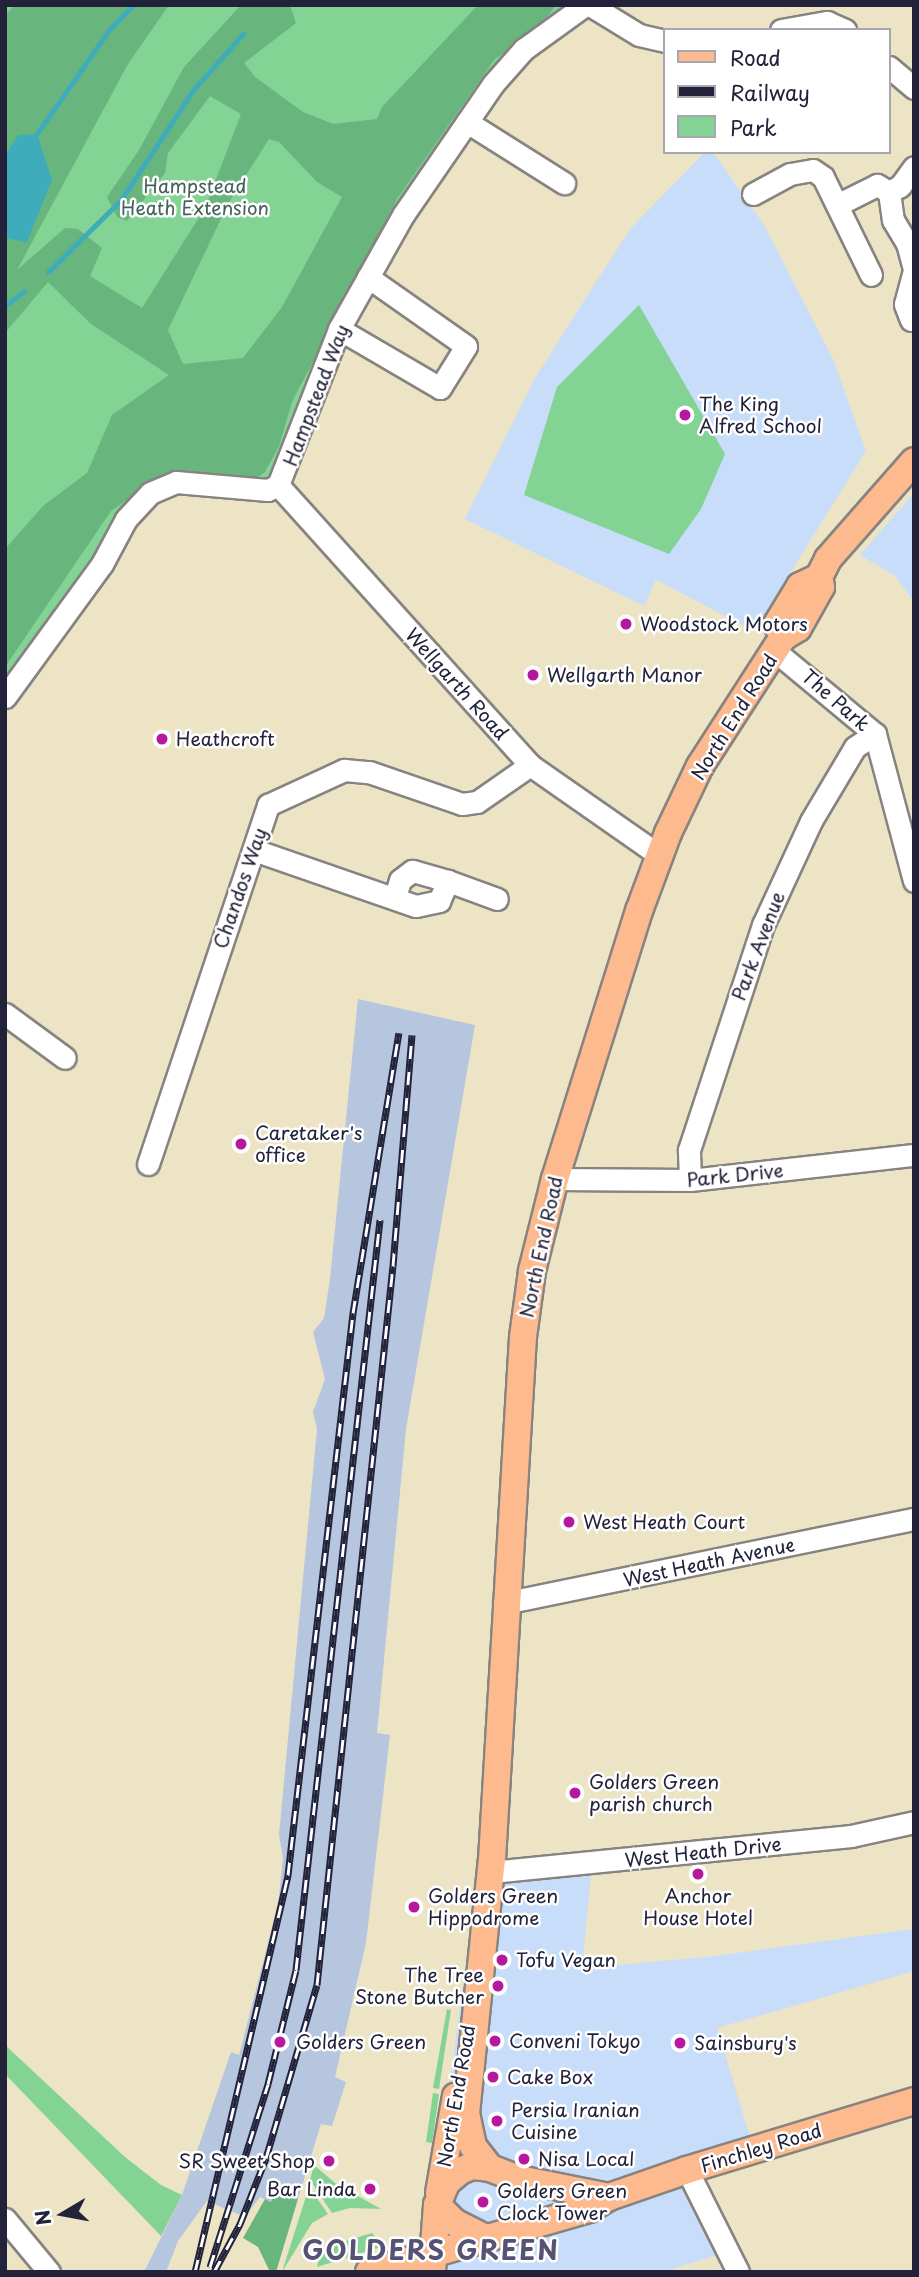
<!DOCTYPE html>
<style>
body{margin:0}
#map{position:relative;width:919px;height:2277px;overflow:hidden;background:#ece4c5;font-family:"Playpen Sans",sans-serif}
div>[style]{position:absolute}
.built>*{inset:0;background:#c7ddf9}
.industrial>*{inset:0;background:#b5c6de}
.green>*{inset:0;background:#82d394}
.forest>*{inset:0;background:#69b57e}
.water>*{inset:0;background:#3eacbb}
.stream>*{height:4.5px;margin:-2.25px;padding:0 2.25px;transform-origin:2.25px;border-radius:2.25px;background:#3eacbb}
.roads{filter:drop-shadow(2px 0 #878380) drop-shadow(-2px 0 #878380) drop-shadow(0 2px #878380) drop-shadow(0 -2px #878380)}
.minor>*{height:21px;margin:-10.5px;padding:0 10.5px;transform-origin:10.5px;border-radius:10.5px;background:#fff}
.major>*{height:26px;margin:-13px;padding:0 13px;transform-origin:13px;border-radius:13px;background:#fcba8e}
.rail>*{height:7px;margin-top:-3.5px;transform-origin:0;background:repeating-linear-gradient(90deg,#fff 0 13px,#22223b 0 26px);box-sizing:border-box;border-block:2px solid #22223b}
.dots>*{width:19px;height:19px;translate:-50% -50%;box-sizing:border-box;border:4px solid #fff;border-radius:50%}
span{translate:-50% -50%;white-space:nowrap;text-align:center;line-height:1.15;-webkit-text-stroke:5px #fff;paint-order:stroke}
.park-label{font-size:19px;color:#44605a}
.street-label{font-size:19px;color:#22223b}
.poi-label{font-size:19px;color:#22223b}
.left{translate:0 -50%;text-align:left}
.right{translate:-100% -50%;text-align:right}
.district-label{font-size:26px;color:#555275;font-weight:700;letter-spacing:2px}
.frame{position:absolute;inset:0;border:7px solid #22223b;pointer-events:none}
.legend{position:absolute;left:663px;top:28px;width:228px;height:126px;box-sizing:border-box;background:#fff;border:2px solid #a7a7b1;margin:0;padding:9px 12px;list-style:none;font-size:21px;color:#22223b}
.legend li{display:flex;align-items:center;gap:14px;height:35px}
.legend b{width:35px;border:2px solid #a7a7b1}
.north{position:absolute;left:28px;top:2179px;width:70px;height:70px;-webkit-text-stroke:5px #fff;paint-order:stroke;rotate:260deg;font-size:19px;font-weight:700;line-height:28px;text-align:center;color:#22223b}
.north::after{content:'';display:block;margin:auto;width:24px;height:32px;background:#22223b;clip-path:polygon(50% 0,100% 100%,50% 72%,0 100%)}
</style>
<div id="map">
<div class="built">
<i style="clip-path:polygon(705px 152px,713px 152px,764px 225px,833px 359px,866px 451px,754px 631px,656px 580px,644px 606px,465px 519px,534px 380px,594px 285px,631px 228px)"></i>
<i style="clip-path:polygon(914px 493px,914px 602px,895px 576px,860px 555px)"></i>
<i style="clip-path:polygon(592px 1864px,582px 1968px,707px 1957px,914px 1929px,914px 1971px,717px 2028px,754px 2150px,687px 2170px,728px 2252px,662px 2272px,420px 2272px,440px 2158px,478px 1872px)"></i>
</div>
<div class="industrial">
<i style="clip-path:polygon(358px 999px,475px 1025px,406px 1429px,377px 1733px,390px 1735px,366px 1943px,335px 2077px,346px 2082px,332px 2126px,321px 2124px,298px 2199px,276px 2191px,271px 2202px,260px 2197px,245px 2217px,207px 2201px,178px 2241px,166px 2272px,144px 2272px,182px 2195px,231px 2052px,239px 2055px,278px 1905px,283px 1858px,279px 1835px,317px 1429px,313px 1412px,325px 1379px,313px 1332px,324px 1318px,330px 1279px)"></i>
</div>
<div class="green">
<i style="clip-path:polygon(5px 5px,585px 5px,524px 49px,368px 277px,278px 485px,161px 486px,5px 697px)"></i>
<i style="clip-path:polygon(639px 305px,725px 454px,701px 509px,669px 554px,524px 495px,557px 387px)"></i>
<i style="clip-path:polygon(447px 2009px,451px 2010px,439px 2089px,433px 2088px)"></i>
<i style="clip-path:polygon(5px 2045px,125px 2157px,161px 2185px,182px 2195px,161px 2236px,5px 2074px)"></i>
<i style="clip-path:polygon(433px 2093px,439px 2094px,432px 2143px,426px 2142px)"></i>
<i style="clip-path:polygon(314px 2165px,335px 2183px,381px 2209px,350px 2208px,332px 2213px,310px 2180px)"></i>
<i style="clip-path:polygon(309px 2187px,328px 2214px,312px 2223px,282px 2272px)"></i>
<i style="clip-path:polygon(372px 2233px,384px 2246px,317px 2267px,320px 2255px,336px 2244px)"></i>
</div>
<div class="forest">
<i style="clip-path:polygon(evenodd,14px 5px,169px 5px,128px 64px,17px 270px,65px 228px,78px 229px,102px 248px,90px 276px,142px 308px,205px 208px,241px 114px,210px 96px,168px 153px,165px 173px,127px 221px,117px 217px,107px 197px,139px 150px,184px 67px,241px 5px,290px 5px,296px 23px,244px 63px,255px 77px,303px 112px,333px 124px,377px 119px,382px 107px,478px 5px,556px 5px,543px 23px,494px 60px,397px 199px,292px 402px,279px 446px,265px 472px,248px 484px,153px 481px,111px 511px,5px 667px,5px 549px,43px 506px,87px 473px,112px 415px,169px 375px,91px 324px,48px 282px,5px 333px,5px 16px,14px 5px,269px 139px,279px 142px,317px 182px,342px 197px,282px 307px,243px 358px,183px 364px,168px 330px,229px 202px,269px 139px)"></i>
<i style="clip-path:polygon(275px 2191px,298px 2199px,276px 2272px,270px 2272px,258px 2247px,243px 2238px,265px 2199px,271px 2202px)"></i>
</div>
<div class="water">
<i style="clip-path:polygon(37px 134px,52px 180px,27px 242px,5px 238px,5px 156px,18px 135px)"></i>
</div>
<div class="stream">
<i style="left:37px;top:134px;width:126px;rotate:-55.3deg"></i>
<i style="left:109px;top:30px;width:35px;rotate:-46deg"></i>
<i style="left:48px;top:272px;width:103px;rotate:-44.6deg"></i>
<i style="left:121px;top:200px;width:133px;rotate:-56.7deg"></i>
<i style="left:194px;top:89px;width:74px;rotate:-48.3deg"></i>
<i style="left:5px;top:306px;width:24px;rotate:-38deg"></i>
</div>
<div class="roads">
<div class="minor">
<i style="left:590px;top:5px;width:57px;rotate:31.5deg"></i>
<i style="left:639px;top:35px;width:27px;rotate:13deg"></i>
<i style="left:781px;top:30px;width:47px;rotate:-9.9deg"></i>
<i style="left:827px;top:22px;width:20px;rotate:24deg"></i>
<i style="left:889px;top:67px;width:33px;rotate:40deg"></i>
<i style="left:467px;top:122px;width:115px;rotate:32.2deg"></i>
<i style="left:914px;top:167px;width:24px;rotate:126deg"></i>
<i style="left:900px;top:186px;width:13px;rotate:151deg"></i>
<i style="left:889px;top:192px;width:28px;rotate:82deg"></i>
<i style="left:893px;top:220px;width:27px;rotate:59deg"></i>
<i style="left:907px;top:243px;width:27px;rotate:75deg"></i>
<i style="left:753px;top:194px;width:42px;rotate:-28.4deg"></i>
<i style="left:790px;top:174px;width:23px;rotate:-10deg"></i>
<i style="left:813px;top:170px;width:12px;rotate:35deg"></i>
<i style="left:823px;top:177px;width:109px;rotate:63.9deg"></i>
<i style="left:837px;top:205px;width:45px;rotate:-26.6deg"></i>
<i style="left:877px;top:185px;width:14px;rotate:30deg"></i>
<i style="left:911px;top:320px;width:17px;rotate:-111deg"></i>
<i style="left:905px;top:304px;width:35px;rotate:-75deg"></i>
<i style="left:339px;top:329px;width:117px;rotate:30.3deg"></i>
<i style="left:440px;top:388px;width:49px;rotate:-58.2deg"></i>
<i style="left:466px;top:346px;width:120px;rotate:-144.9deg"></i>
<i style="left:278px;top:485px;width:377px;rotate:48deg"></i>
<i style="left:530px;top:765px;width:157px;rotate:34.9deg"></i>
<i style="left:775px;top:651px;width:130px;rotate:39.7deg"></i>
<i style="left:875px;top:734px;width:152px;rotate:75.1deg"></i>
<i style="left:5px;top:697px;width:165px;rotate:-53.9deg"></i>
<i style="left:102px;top:564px;width:51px;rotate:-61.9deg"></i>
<i style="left:126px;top:519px;width:35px;rotate:-47deg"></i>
<i style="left:150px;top:493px;width:28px;rotate:-23deg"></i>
<i style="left:176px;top:482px;width:92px;rotate:5deg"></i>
<i style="left:268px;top:490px;width:11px;rotate:-27deg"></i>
<i style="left:278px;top:485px;width:168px;rotate:-68.6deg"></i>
<i style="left:339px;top:329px;width:131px;rotate:-60.7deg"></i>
<i style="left:403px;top:215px;width:159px;rotate:-55.5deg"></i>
<i style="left:493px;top:84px;width:47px;rotate:-48.5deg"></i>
<i style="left:524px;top:49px;width:75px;rotate:-35.8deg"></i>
<i style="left:254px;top:850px;width:171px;rotate:19.1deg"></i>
<i style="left:416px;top:906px;width:24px;rotate:-12deg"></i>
<i style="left:439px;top:901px;width:22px;rotate:-66deg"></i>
<i style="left:448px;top:881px;width:37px;rotate:-164deg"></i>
<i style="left:412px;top:871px;width:15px;rotate:143deg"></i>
<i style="left:400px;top:880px;width:19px;rotate:106deg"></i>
<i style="left:448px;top:881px;width:52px;rotate:20.2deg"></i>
<i style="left:5px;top:1014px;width:74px;rotate:36.3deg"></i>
<i style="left:148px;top:1164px;width:379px;rotate:-71.5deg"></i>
<i style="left:268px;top:805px;width:84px;rotate:-24.7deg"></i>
<i style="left:344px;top:770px;width:25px;rotate:5deg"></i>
<i style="left:369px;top:772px;width:98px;rotate:19deg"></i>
<i style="left:462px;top:804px;width:15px;rotate:-8deg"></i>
<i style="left:477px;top:802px;width:65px;rotate:-34.9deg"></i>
<i style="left:555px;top:1179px;width:135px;rotate:0.4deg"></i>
<i style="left:690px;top:1180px;width:225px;rotate:-6.4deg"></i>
<i style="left:690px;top:1180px;width:30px;rotate:-92deg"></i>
<i style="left:689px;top:1150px;width:237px;rotate:-71.8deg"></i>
<i style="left:763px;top:925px;width:115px;rotate:-65.2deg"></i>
<i style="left:811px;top:821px;width:86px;rotate:-59.3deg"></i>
<i style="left:855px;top:747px;width:24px;rotate:-33deg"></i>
<i style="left:504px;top:1603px;width:419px;rotate:-11.6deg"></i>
<i style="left:491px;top:1872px;width:362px;rotate:-5.7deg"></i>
<i style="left:851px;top:1836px;width:65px;rotate:-12.5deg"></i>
<i style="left:687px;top:2170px;width:114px;rotate:63.4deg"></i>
<i style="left:5px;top:2219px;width:69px;rotate:50.3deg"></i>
</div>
<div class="major">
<i style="left:783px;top:637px;width:14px;rotate:-115deg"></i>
<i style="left:777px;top:624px;width:44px;rotate:-58.8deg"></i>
<i style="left:800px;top:586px;width:21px;rotate:-25deg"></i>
<i style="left:490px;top:2168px;width:28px;rotate:-128deg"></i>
<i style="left:473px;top:2146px;width:33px;rotate:-102deg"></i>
<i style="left:466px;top:2114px;width:255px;rotate:-84.2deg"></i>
<i style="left:492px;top:1860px;width:524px;rotate:-86.61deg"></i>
<i style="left:523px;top:1337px;width:67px;rotate:-82.2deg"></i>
<i style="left:532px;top:1271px;width:95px;rotate:-76deg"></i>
<i style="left:555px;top:1179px;width:281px;rotate:-72.6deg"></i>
<i style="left:639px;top:911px;width:83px;rotate:-69.6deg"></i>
<i style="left:668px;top:833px;width:74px;rotate:-64.5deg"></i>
<i style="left:700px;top:766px;width:153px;rotate:-57.2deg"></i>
<i style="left:783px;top:637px;width:17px;rotate:-31deg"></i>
<i style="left:798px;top:628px;width:47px;rotate:-60.7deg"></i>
<i style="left:821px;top:587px;width:10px;rotate:-101deg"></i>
<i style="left:819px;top:577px;width:20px;rotate:-63deg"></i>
<i style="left:828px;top:559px;width:130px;rotate:-48.7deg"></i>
<i style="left:439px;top:2193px;width:98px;rotate:-80.1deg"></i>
<i style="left:437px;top:2205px;width:24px;rotate:45deg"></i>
<i style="left:454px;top:2222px;width:35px;rotate:27deg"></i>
<i style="left:369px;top:2272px;width:229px;rotate:-16deg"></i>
<i style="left:589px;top:2209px;width:23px;rotate:-31deg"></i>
<i style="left:609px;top:2197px;width:83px;rotate:-19.1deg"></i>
<i style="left:687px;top:2170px;width:237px;rotate:-16.9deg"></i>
<i style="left:432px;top:2272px;width:67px;rotate:-85.7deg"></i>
<i style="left:437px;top:2205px;width:25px;rotate:-67deg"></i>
<i style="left:447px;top:2182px;width:17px;rotate:-40deg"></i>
<i style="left:460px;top:2171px;width:13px;rotate:-23deg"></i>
<i style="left:472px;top:2166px;width:18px;rotate:6deg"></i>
<i style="left:490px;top:2168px;width:31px;rotate:21deg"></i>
<i style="left:519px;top:2179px;width:92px;rotate:11.3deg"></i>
</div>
</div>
<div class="rail">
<i style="left:210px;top:2267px;width:192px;rotate:-72.4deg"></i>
<i style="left:268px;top:2084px;width:117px;rotate:-76.2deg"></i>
<i style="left:296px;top:1970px;width:755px;rotate:-83.61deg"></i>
<i style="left:195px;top:2272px;width:408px;rotate:-76.8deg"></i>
<i style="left:288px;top:1875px;width:566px;rotate:-83.4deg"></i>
<i style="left:353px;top:1313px;width:284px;rotate:-80.7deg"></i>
<i style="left:214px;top:2272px;width:55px;rotate:-61.6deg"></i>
<i style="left:240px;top:2224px;width:71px;rotate:-68.5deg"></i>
<i style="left:266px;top:2158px;width:180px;rotate:-73.6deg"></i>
<i style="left:317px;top:1985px;width:723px;rotate:-83.97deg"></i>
<i style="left:393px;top:1266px;width:232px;rotate:-85.3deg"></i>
</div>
<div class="dots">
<i style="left:685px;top:415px;background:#b5179e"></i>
<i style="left:626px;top:624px;background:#b5179e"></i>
<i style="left:533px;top:675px;background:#b5179e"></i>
<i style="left:162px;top:739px;background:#b5179e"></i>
<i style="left:241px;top:1144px;background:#b5179e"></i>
<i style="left:569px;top:1522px;background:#b5179e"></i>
<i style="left:575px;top:1793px;background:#b5179e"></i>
<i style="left:698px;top:1874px;background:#b5179e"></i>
<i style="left:414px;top:1907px;background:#b5179e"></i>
<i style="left:502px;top:1960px;background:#b5179e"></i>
<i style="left:498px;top:1986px;background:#b5179e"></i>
<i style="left:495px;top:2041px;background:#b5179e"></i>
<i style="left:280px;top:2042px;background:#b5179e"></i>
<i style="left:680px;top:2043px;background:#b5179e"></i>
<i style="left:493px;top:2077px;background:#b5179e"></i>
<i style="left:497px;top:2121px;background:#b5179e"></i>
<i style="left:524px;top:2159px;background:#b5179e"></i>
<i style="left:329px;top:2161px;background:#b5179e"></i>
<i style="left:370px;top:2189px;background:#b5179e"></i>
<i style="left:483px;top:2202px;background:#b5179e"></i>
</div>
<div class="park-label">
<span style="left:195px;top:197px">Hampstead<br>Heath Extension</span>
</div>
<div class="street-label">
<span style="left:316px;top:395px;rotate:-69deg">Hampstead Way</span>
<span style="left:457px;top:684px;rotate:48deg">Wellgarth Road</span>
<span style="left:836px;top:700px;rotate:41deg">The Park</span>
<span style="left:734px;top:717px;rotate:-58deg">North End Road</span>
<span style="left:240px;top:888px;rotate:-71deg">Chandos Way</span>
<span style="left:758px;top:946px;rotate:-69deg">Park Avenue</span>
<span style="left:735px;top:1175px;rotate:-6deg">Park Drive</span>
<span style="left:541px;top:1247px;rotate:-78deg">North End Road</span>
<span style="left:709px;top:1562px;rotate:-12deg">West Heath Avenue</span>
<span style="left:703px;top:1852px;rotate:-6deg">West Heath Drive</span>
<span style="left:456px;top:2096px;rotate:-80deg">North End Road</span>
<span style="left:761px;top:2148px;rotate:-17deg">Finchley Road</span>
</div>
<div class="poi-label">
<span class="left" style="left:699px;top:415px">The King<br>Alfred School</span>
<span class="left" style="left:640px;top:624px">Woodstock Motors</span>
<span class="left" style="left:547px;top:675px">Wellgarth Manor</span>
<span class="left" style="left:176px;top:739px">Heathcroft</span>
<span class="left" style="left:255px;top:1144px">Caretaker's<br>office</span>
<span class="left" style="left:583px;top:1522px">West Heath Court</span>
<span class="left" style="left:589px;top:1793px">Golders Green<br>parish church</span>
<span class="left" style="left:428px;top:1907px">Golders Green<br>Hippodrome</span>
<span style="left:698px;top:1907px">Anchor<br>House Hotel</span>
<span class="left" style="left:516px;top:1960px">Tofu Vegan</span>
<span class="right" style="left:484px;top:1986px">The Tree<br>Stone Butcher</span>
<span class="left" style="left:509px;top:2041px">Conveni Tokyo</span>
<span class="left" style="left:296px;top:2042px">Golders Green</span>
<span class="left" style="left:694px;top:2043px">Sainsbury's</span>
<span class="left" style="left:507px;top:2077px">Cake Box</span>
<span class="left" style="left:511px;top:2121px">Persia Iranian<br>Cuisine</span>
<span class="left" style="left:538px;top:2159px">Nisa Local</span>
<span class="right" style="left:315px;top:2161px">SR Sweet Shop</span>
<span class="right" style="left:356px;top:2189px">Bar Linda</span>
<span class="left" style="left:497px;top:2202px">Golders Green<br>Clock Tower</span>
</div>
<div class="district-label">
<span style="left:431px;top:2250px">GOLDERS GREEN</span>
</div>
<div class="frame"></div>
<ul class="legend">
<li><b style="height:9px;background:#fcba8e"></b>Road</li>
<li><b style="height:9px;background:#22223b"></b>Railway</li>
<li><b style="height:19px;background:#82d394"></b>Park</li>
</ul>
<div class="north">N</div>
</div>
